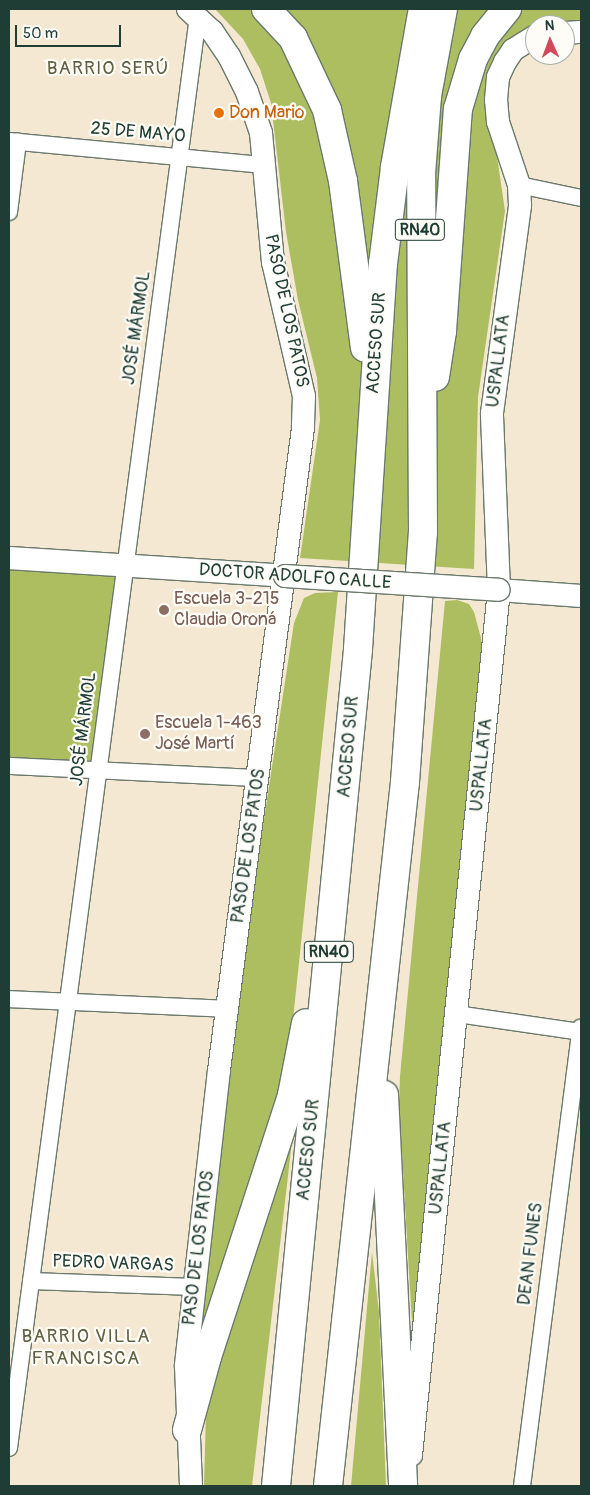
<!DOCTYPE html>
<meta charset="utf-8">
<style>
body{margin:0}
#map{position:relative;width:590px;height:1495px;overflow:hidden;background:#f5e8d2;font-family:Pangolin,sans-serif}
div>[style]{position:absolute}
.green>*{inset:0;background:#adbe61}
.roads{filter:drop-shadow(1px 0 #6a796b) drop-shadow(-1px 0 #6a796b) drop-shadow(0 1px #6a796b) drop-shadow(0 -1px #6a796b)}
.street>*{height:16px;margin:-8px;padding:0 8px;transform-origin:8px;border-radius:8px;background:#fff}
.secondary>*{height:22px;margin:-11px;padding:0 11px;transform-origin:11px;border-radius:11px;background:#fff}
.highway>*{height:28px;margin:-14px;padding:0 14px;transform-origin:14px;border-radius:14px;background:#fff}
.bridges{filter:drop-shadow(1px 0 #6a796b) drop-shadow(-1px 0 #6a796b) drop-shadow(0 1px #6a796b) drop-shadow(0 -1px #6a796b)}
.secondary-bridge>*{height:22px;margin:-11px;padding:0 11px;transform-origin:11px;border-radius:11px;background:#fff}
.dots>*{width:14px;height:14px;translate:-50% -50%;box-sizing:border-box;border:2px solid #fdfcf7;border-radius:50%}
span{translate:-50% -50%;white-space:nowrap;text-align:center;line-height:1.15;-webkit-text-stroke:4.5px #fdfcf7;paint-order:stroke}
.shield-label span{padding:1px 4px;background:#fdfcf7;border:1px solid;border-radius:4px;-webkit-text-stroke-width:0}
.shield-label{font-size:16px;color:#1f3d34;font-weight:700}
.food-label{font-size:18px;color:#c56008}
.left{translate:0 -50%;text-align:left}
.street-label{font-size:18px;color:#1f3d34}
.education-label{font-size:18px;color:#785e54}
.neighbourhood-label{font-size:19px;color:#605f42;letter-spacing:1px}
.frame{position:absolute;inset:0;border:10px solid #1f3d34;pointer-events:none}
.north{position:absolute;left:525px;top:15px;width:50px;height:50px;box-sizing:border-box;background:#fdfcf7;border:1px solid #a4b0a9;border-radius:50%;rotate:358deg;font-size:14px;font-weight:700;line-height:20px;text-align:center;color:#1f3d34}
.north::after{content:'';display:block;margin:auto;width:18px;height:22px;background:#d1495b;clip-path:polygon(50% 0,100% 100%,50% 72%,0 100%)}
.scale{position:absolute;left:15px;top:25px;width:106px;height:22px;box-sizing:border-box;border:2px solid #1f3d34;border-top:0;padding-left:6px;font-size:15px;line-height:18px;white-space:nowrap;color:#1f3d34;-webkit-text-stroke:4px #fdfcf7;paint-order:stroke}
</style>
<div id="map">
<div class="green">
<i style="clip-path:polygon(215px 9px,581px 9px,581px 24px,532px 25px,509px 39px,498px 55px,497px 156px,505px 211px,478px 397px,474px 569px,300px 558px,320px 420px,317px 378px,298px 300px,286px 232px,271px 103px,260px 69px,243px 39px)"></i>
<i style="clip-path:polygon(9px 560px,123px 567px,97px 769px,9px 765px)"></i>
<i style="clip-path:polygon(338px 592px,286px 1086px,197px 1356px,198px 1297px,255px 878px,294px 623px,304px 598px,315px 593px)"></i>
<i style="clip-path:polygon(457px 600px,469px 604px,474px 612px,481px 638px,482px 654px,417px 1297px,412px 1323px,399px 1103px,400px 1076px,445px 601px)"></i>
<i style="clip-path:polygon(293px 1133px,252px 1486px,204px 1486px,206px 1411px,238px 1300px)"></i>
<i style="clip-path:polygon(372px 1252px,379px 1312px,386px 1486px,351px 1486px)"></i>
</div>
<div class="roads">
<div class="street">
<i style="left:9px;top:141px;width:256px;rotate:5.4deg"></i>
<i style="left:519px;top:185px;width:63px;rotate:11.8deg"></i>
<i style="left:9px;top:212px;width:71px;rotate:-82.7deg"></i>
<i style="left:9px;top:766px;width:249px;rotate:2.8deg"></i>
<i style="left:9px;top:999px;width:219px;rotate:2.6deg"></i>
<i style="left:457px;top:1014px;width:125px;rotate:8.3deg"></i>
<i style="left:31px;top:1281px;width:163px;rotate:2.1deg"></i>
<i style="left:9px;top:1448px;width:1444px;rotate:-82.48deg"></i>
<i style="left:522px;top:1486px;width:462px;rotate:-82.7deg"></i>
</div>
<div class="secondary">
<i style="left:188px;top:9px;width:33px;rotate:43deg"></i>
<i style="left:212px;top:31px;width:30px;rotate:56deg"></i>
<i style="left:229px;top:56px;width:40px;rotate:63.4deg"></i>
<i style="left:247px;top:92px;width:43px;rotate:71.1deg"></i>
<i style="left:261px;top:133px;width:130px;rotate:84.7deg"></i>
<i style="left:273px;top:262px;width:138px;rotate:77deg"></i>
<i style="left:304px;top:396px;width:32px;rotate:92deg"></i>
<i style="left:303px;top:428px;width:647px;rotate:97.45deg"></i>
<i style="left:219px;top:1070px;width:298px;rotate:96.4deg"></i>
<i style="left:186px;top:1366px;width:120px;rotate:87.6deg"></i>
<i style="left:565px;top:33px;width:16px;rotate:-4deg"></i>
<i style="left:9px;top:558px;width:277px;rotate:3.7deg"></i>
<i style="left:499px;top:590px;width:82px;rotate:4.2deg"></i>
<i style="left:411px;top:1455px;width:869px;rotate:-84.19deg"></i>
<i style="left:499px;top:590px;width:177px;rotate:-92.3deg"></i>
<i style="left:492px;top:413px;width:210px;rotate:-82.3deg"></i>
<i style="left:520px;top:205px;width:20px;rotate:-93deg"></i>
<i style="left:519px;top:185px;width:66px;rotate:-108.4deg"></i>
<i style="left:498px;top:122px;width:22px;rotate:-95deg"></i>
<i style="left:496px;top:100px;width:23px;rotate:-85deg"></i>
<i style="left:498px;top:77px;width:17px;rotate:-65deg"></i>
<i style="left:505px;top:62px;width:14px;rotate:-56deg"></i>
<i style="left:513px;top:50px;width:26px;rotate:-32deg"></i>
</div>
<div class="highway">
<i style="left:266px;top:9px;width:40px;rotate:47deg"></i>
<i style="left:293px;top:38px;width:80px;rotate:64.7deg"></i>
<i style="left:327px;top:110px;width:73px;rotate:77.3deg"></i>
<i style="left:343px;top:181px;width:168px;rotate:82.5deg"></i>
<i style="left:435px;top:377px;width:47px;rotate:-81.3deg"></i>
<i style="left:442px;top:331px;width:223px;rotate:-85.9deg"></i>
<i style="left:458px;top:109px;width:52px;rotate:-73.3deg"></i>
<i style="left:473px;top:59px;width:26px;rotate:-62deg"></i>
<i style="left:485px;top:36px;width:35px;rotate:-51deg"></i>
<i style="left:384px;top:1095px;width:391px;rotate:87.2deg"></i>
<i style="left:187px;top:1430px;width:76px;rotate:-74.7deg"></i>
<i style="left:207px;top:1357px;width:275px;rotate:-72deg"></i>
<i style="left:292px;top:1095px;width:73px;rotate:-79deg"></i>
<i style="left:276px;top:1486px;width:841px;rotate:-84.4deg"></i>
<i style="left:358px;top:649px;width:386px;rotate:-86.3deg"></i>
<i style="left:383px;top:264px;width:98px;rotate:-82.9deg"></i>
<i style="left:395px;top:167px;width:160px;rotate:-80deg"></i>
<i style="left:328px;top:1486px;width:708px;rotate:-83.76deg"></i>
<i style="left:405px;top:782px;width:251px;rotate:-85.9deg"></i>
<i style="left:423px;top:532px;width:358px;rotate:-90.3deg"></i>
<i style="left:421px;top:174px;width:78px;rotate:-85.6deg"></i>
<i style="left:427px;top:96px;width:88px;rotate:-79.6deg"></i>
</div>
</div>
<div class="bridges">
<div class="secondary-bridge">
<i style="left:285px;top:576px;width:214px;rotate:3.7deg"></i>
</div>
</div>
<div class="dots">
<i style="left:219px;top:113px;background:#e8710a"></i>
<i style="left:164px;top:610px;background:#8d6e63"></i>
<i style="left:145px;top:734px;background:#8d6e63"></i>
</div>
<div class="shield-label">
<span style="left:420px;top:230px">RN40</span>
<span style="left:329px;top:952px">RN40</span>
</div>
<div class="food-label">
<span class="left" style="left:229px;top:113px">Don Mario</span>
</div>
<div class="street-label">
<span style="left:138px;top:133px;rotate:5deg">25 DE MAYO</span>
<span style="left:286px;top:311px;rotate:78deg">PASO DE LOS PATOS</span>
<span style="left:137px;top:328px;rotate:-82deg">JOSÉ MÁRMOL</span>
<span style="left:377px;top:343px;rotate:-86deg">ACCESO SUR</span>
<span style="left:499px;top:361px;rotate:-83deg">USPALLATA</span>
<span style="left:295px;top:577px;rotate:4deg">DOCTOR ADOLFO CALLE</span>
<span style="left:84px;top:729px;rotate:-83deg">JOSÉ MÁRMOL</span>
<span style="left:349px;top:747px;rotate:-85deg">ACCESO SUR</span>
<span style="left:482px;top:765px;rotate:-84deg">USPALLATA</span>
<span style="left:249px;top:846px;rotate:-82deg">PASO DE LOS PATOS</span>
<span style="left:309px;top:1150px;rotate:-84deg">ACCESO SUR</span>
<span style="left:441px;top:1168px;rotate:-84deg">USPALLATA</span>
<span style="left:199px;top:1248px;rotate:-83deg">PASO DE LOS PATOS</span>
<span style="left:531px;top:1254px;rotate:-83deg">DEAN FUNES</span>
<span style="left:113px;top:1264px;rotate:2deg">PEDRO VARGAS</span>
</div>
<div class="education-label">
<span class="left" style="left:174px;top:610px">Escuela 3-215<br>Claudia Oroná</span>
<span class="left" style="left:155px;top:734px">Escuela 1-463<br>José Martí</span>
</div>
<div class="neighbourhood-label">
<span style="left:108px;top:69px">BARRIO SERÚ</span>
<span style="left:86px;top:1348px">BARRIO VILLA<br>FRANCISCA</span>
</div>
<div class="frame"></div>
<div class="north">N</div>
<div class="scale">50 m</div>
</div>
